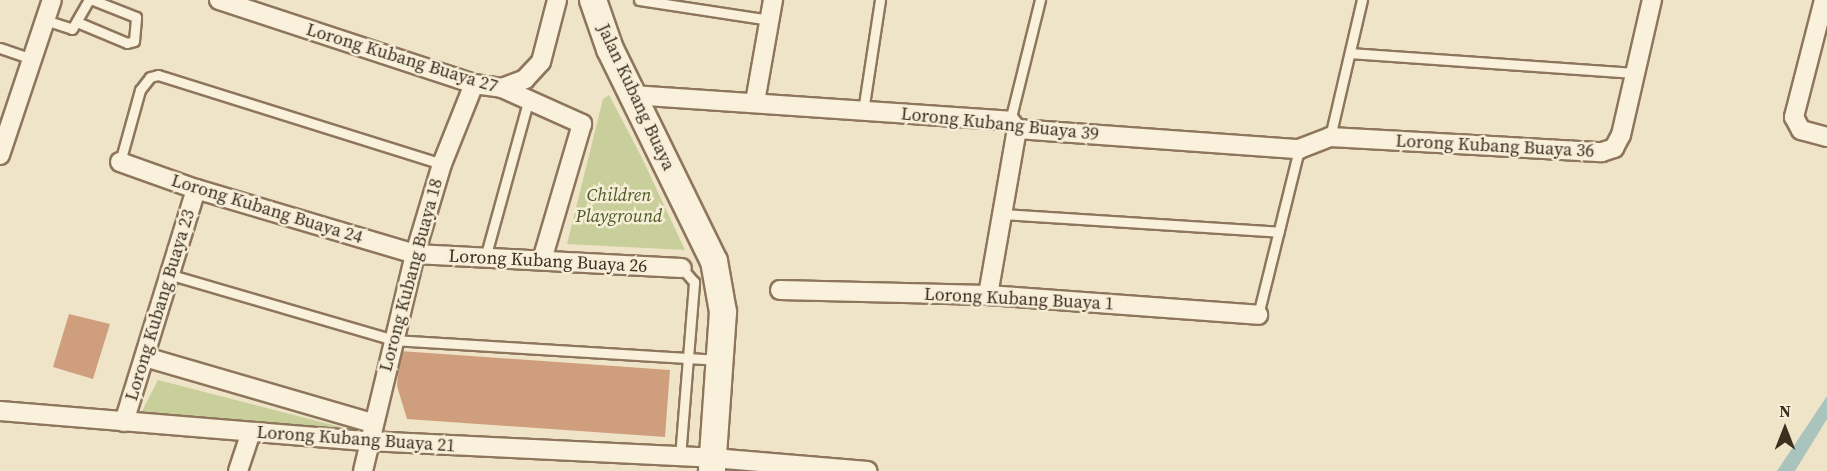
<!DOCTYPE html>
<style>
body{margin:0}
#map{position:relative;width:1827px;height:471px;overflow:hidden;background:#f0e4c8;font-family:"Source Serif 4",serif}
div>[style]{position:absolute}
.green>*{inset:0;background:#c9cf9b}
.water>*{inset:0;background:#a9c4bc}
.building>*{inset:0;background:#cf9f7d}
.roads{filter:drop-shadow(2px 0 #8d765c) drop-shadow(-2px 0 #8d765c) drop-shadow(0 2px #8d765c) drop-shadow(0 -2px #8d765c)}
.lane>*{height:9px;margin:-4.5px;padding:0 4.5px;transform-origin:4.5px;border-radius:4.5px;background:#faf1dc}
.street>*{height:18px;margin:-9px;padding:0 9px;transform-origin:9px;border-radius:9px;background:#faf1dc}
.secondary>*{height:26px;margin:-13px;padding:0 13px;transform-origin:13px;border-radius:13px;background:#faf1dc}
span{translate:-50% -50%;white-space:nowrap;text-align:center;line-height:1.15;-webkit-text-stroke:5px #f7eed8;paint-order:stroke}
.street-label{font-size:18px;color:#3d2e20}
.park-label{font-size:18px;color:#4d5a26;font-style:italic}
.north{position:absolute;left:1755px;top:399px;width:60px;height:60px;-webkit-text-stroke:4px #f7eed8;paint-order:stroke;rotate:0deg;font-size:16px;font-weight:700;line-height:24px;text-align:center;color:#3d2e20}
.north::after{content:'';display:block;margin:auto;width:21px;height:27px;background:#3d2e20;clip-path:polygon(50% 0,100% 100%,50% 72%,0 100%)}
</style>
<div id="map">
<div class="green">
<i style="clip-path:polygon(609px 95px,641px 156px,685px 250px,567px 244px,603px 99px)"></i>
<i style="clip-path:polygon(158px 380px,348px 429px,141px 413px)"></i>
</div>
<div class="water">
<i style="clip-path:polygon(1827px 396px,1827px 419px,1795px 471px,1777px 471px)"></i>
</div>
<div class="building">
<i style="clip-path:polygon(69px 314px,110px 324px,93px 379px,53px 367px)"></i>
<i style="clip-path:polygon(400px 351px,670px 370px,665px 437px,407px 419px,397px 386px)"></i>
</div>
<div class="roads">
<div class="lane">
<i style="left:639px;top:0;width:133px;rotate:8.7deg"></i>
<i style="left:45px;top:20px;width:28px;rotate:18deg"></i>
<i style="left:72px;top:29px;width:34px;rotate:-60deg"></i>
<i style="left:77px;top:22px;width:54px;rotate:22.8deg"></i>
<i style="left:127px;top:43px;width:7px;rotate:-16deg"></i>
<i style="left:134px;top:41px;width:24px;rotate:-85deg"></i>
<i style="left:136px;top:17px;width:46px;rotate:-158.4deg"></i>
<i style="left:0;top:48px;width:34px;rotate:19deg"></i>
<i style="left:1350px;top:53px;width:288px;rotate:4deg"></i>
<i style="left:863px;top:111px;width:112px;rotate:-81.3deg"></i>
<i style="left:1010px;top:121px;width:125px;rotate:-76.1deg"></i>
<i style="left:1330px;top:137px;width:141px;rotate:-76.9deg"></i>
<i style="left:120px;top:162px;width:75px;rotate:-74.5deg"></i>
<i style="left:140px;top:90px;width:16px;rotate:-52deg"></i>
<i style="left:150px;top:77px;width:8px;rotate:-14deg"></i>
<i style="left:158px;top:75px;width:298px;rotate:17.4deg"></i>
<i style="left:1003px;top:214px;width:276px;rotate:3.7deg"></i>
<i style="left:485px;top:258px;width:166px;rotate:-74.6deg"></i>
<i style="left:168px;top:274px;width:234px;rotate:16.3deg"></i>
<i style="left:393px;top:340px;width:327px;rotate:3.5deg"></i>
<i style="left:1258px;top:315px;width:171px;rotate:-76.1deg"></i>
<i style="left:680px;top:457px;width:176px;rotate:-85.4deg"></i>
<i style="left:694px;top:282px;width:18px;rotate:-131deg"></i>
</div>
<div class="street">
<i style="left:219px;top:0;width:268px;rotate:18.2deg"></i>
<i style="left:474px;top:84px;width:28px;rotate:8deg"></i>
<i style="left:502px;top:88px;width:88px;rotate:24.2deg"></i>
<i style="left:582px;top:124px;width:142px;rotate:106.4deg"></i>
<i style="left:1824px;top:0;width:121px;rotate:104.4deg"></i>
<i style="left:1794px;top:117px;width:15px;rotate:62deg"></i>
<i style="left:1801px;top:130px;width:27px;rotate:15deg"></i>
<i style="left:502px;top:88px;width:25px;rotate:-21deg"></i>
<i style="left:525px;top:79px;width:23px;rotate:-47deg"></i>
<i style="left:541px;top:62px;width:64px;rotate:-75.5deg"></i>
<i style="left:632px;top:95px;width:379px;rotate:3.9deg"></i>
<i style="left:1010px;top:121px;width:11px;rotate:49deg"></i>
<i style="left:1017px;top:129px;width:283px;rotate:4.1deg"></i>
<i style="left:1299px;top:149px;width:33px;rotate:-21deg"></i>
<i style="left:1330px;top:137px;width:272px;rotate:3.2deg"></i>
<i style="left:1602px;top:152px;width:13px;rotate:-18deg"></i>
<i style="left:1614px;top:148px;width:15px;rotate:-62deg"></i>
<i style="left:1621px;top:135px;width:139px;rotate:-77.1deg"></i>
<i style="left:755px;top:102px;width:104px;rotate:-80deg"></i>
<i style="left:0;top:155px;width:163px;rotate:-71.5deg"></i>
<i style="left:120px;top:162px;width:81px;rotate:19.6deg"></i>
<i style="left:196px;top:189px;width:228px;rotate:16.5deg"></i>
<i style="left:415px;top:254px;width:267px;rotate:3deg"></i>
<i style="left:780px;top:290px;width:208px;rotate:1.4deg"></i>
<i style="left:988px;top:295px;width:271px;rotate:4.2deg"></i>
<i style="left:988px;top:295px;width:169px;rotate:-80.1deg"></i>
<i style="left:145px;top:357px;width:236px;rotate:16.2deg"></i>
<i style="left:0;top:411px;width:369px;rotate:4.7deg"></i>
<i style="left:368px;top:441px;width:345px;rotate:2.8deg"></i>
<i style="left:713px;top:458px;width:155px;rotate:4.8deg"></i>
<i style="left:124px;top:422px;width:244px;rotate:-72.8deg"></i>
<i style="left:238px;top:471px;width:41px;rotate:-71.6deg"></i>
<i style="left:363px;top:471px;width:223px;rotate:-76.5deg"></i>
<i style="left:415px;top:254px;width:94px;rotate:-73.3deg"></i>
<i style="left:442px;top:164px;width:86px;rotate:-68.2deg"></i>
</div>
<div class="secondary">
<i style="left:593px;top:0;width:52px;rotate:70.9deg"></i>
<i style="left:610px;top:49px;width:236px;rotate:63.9deg"></i>
<i style="left:714px;top:261px;width:52px;rotate:80deg"></i>
<i style="left:723px;top:312px;width:159px;rotate:94deg"></i>
</div>
</div>
<div class="street-label">
<span style="left:402px;top:58px;rotate:17deg">Lorong Kubang Buaya 27</span>
<span style="left:636px;top:97px;rotate:65deg">Jalan Kubang Buaya</span>
<span style="left:1000px;top:124px;rotate:6deg">Lorong Kubang Buaya 39</span>
<span style="left:1495px;top:146px;rotate:3deg">Lorong Kubang Buaya 36</span>
<span style="left:267px;top:209px;rotate:17deg">Lorong Kubang Buaya 24</span>
<span style="left:548px;top:261px;rotate:3deg">Lorong Kubang Buaya 26</span>
<span style="left:411px;top:275px;rotate:-75deg">Lorong Kubang Buaya 18</span>
<span style="left:1019px;top:299px;rotate:3deg">Lorong Kubang Buaya 1</span>
<span style="left:160px;top:305px;rotate:-73deg">Lorong Kubang Buaya 23</span>
<span style="left:356px;top:439px;rotate:4deg">Lorong Kubang Buaya 21</span>
</div>
<div class="park-label">
<span style="left:619px;top:206px">Children<br>Playground</span>
</div>
<div class="north">N</div>
</div>
